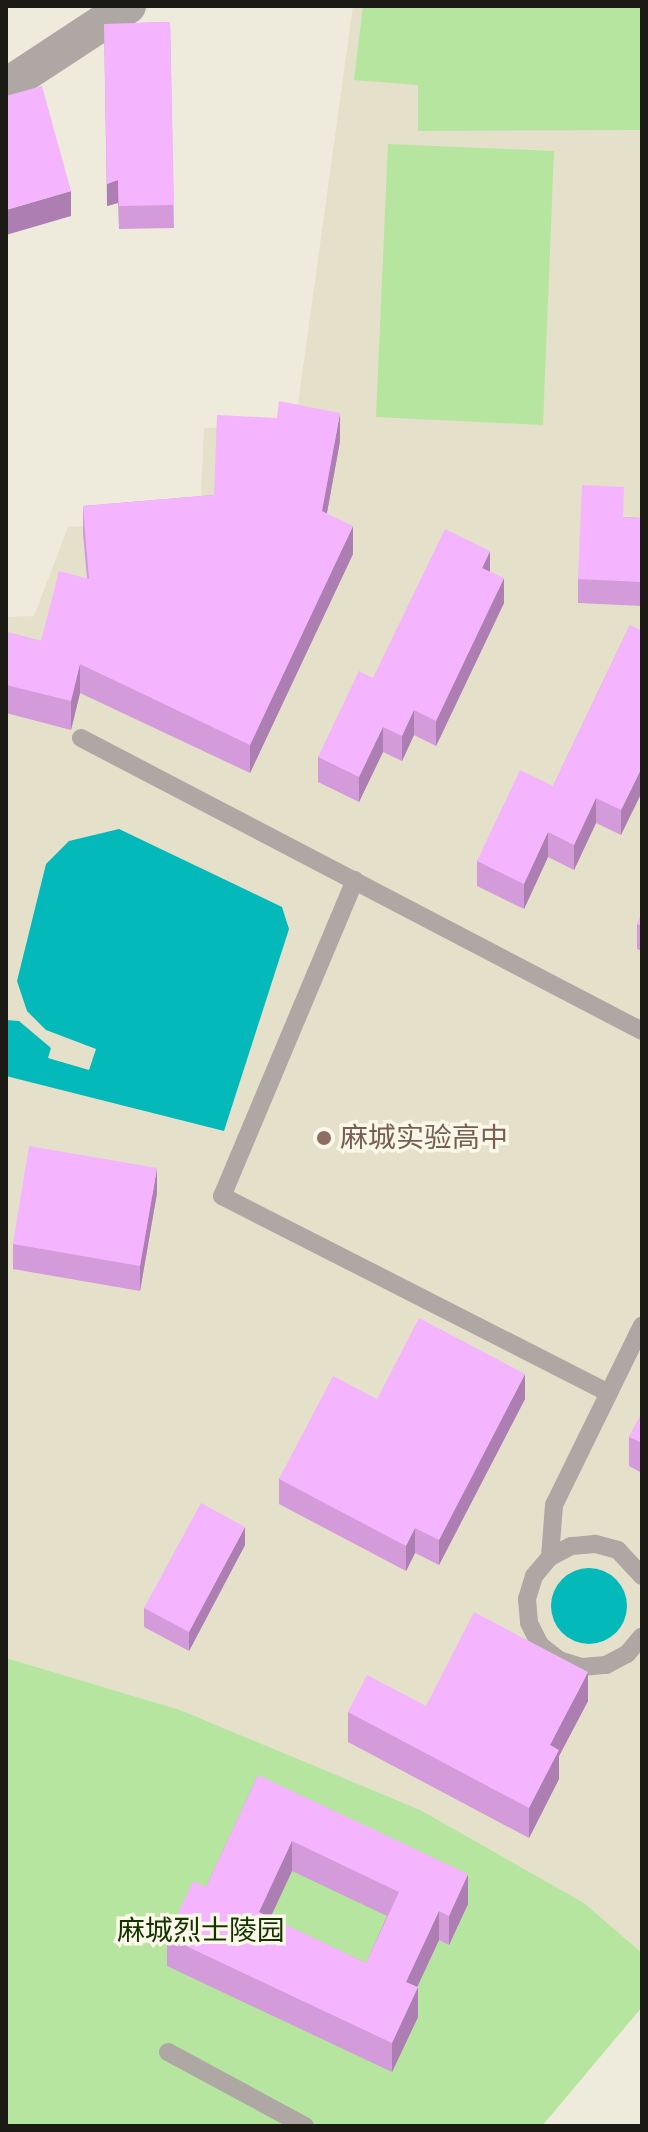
<!DOCTYPE html>
<meta charset="utf-8">
<style>
body{margin:0}
#map{position:relative;width:648px;height:2132px;overflow:hidden;background:#eeeadc;font-family:Karla,"Noto Sans SC",sans-serif}
div>[style]{position:absolute}
.built>*{inset:0;background:#e5e0ca}
.green>*{inset:0;background:#b5e59f}
.water>*{inset:0;background:#03b9ba}
.round{border-radius:50%}
.service>*{height:18px;margin:-9px;padding:0 9px;transform-origin:9px;border-radius:9px;background:#aea7a4}
.minor>*{height:36px;margin:-18px;padding:0 18px;transform-origin:18px;border-radius:18px;background:#aea7a4}
.wall>*{inset:0;background:#d39bda}
.shaded-wall>*{inset:0;background:#ac7eb2}
.building>*{inset:0;background:#f5b4fe}
.dots>*{width:22px;height:22px;translate:-50% -50%;box-sizing:border-box;border:4px solid #fbf8e9;border-radius:50%}
span{translate:-50% -50%;white-space:nowrap;text-align:center;line-height:1.15;-webkit-text-stroke:7px #fbf8e9;paint-order:stroke}
.education-label{font-size:28px;color:#785e54}
.left{translate:0 -50%;text-align:left}
.park-label{font-size:28px;color:#133400}
.frame{position:absolute;inset:0;border:8px solid #1c1a15;pointer-events:none}
</style>
<div id="map">
<div class="built">
<i style="clip-path:polygon(353px 6px,642px 6px,642px 1953px,584px 1903px,180px 1710px,6px 1658px,6px 617px,34px 616px,68px 527px,200px 518px,204px 428px,295px 426px)"></i>
</div>
<div class="green">
<i style="clip-path:polygon(363px 6px,642px 6px,642px 130px,418px 131px,418px 85px,354px 80px)"></i>
<i style="clip-path:polygon(388px 144px,554px 151px,543px 425px,376px 417px)"></i>
<i style="clip-path:polygon(6px 1658px,180px 1710px,420px 1810px,584px 1903px,642px 1953px,642px 2007px,542px 2126px,6px 2126px)"></i>
</div>
<div class="water">
<i style="clip-path:polygon(119px 829px,282px 907px,289px 929px,224px 1131px,6px 1076px,6px 1020px,19px 1021px,51px 1048px,48px 1058px,89px 1070px,96px 1049px,46px 1030px,27px 1011px,17px 981px,46px 864px,69px 841px)"></i>
<i class="round" style="left:551px;top:1568px;width:76px;height:76px"></i>
</div>
<div class="service">
<i style="left:81px;top:738px;width:633px;rotate:27.58deg"></i>
<i style="left:355px;top:880px;width:343px;rotate:112.8deg"></i>
<i style="left:222px;top:1196px;width:434px;rotate:27deg"></i>
<i style="left:550px;top:1557px;width:52px;rotate:-85.6deg"></i>
<i style="left:554px;top:1505px;width:200px;rotate:-63.9deg"></i>
<i style="left:642px;top:1576px;width:35px;rotate:-133deg"></i>
<i style="left:618px;top:1550px;width:24px;rotate:-165deg"></i>
<i style="left:595px;top:1544px;width:24px;rotate:175deg"></i>
<i style="left:571px;top:1546px;width:24px;rotate:152deg"></i>
<i style="left:550px;top:1557px;width:25px;rotate:130deg"></i>
<i style="left:534px;top:1576px;width:24px;rotate:107deg"></i>
<i style="left:527px;top:1599px;width:24px;rotate:85deg"></i>
<i style="left:529px;top:1623px;width:25px;rotate:63deg"></i>
<i style="left:540px;top:1645px;width:24px;rotate:38deg"></i>
<i style="left:559px;top:1660px;width:24px;rotate:17deg"></i>
<i style="left:582px;top:1667px;width:24px;rotate:-5deg"></i>
<i style="left:606px;top:1665px;width:24px;rotate:-28deg"></i>
<i style="left:627px;top:1654px;width:23px;rotate:-50deg"></i>
<i style="left:168px;top:2052px;width:156px;rotate:28.4deg"></i>
</div>
<div class="minor">
<i style="left:6px;top:86px;width:146px;rotate:-33.3deg"></i>
</div>
<div class="wall">
<i style="clip-path:polygon(170px 22px,174px 228px,119px 229px,118px 203px,107px 206px,104px 24px)"></i>
<i style="clip-path:polygon(340px 441px,327px 513px,353px 554px,250px 773px,80px 693px,71px 730px,6px 713px,6px 632px,41px 641px,87px 578px,83px 534px,83px 506px,214px 495px)"></i>
<i style="clip-path:polygon(624px 517px,642px 518px,642px 606px,578px 603px,578px 579px)"></i>
<i style="clip-path:polygon(490px 572px,504px 603px,436px 746px,414px 735px,402px 761px,383px 752px,359px 802px,318px 782px,318px 757px,373px 678px)"></i>
<i style="clip-path:polygon(630px 625px,621px 835px,596px 823px,574px 870px,548px 857px,524px 909px,477px 886px,477px 861px,553px 786px)"></i>
<i style="clip-path:polygon(642px 913px,642px 951px,637px 949px,637px 924px)"></i>
<i style="clip-path:polygon(157px 1193px,140px 1291px,13px 1269px,13px 1244px)"></i>
<i style="clip-path:polygon(377px 1399px,525px 1399px,439px 1565px,415px 1553px,406px 1571px,279px 1504px,279px 1479px)"></i>
<i style="clip-path:polygon(642px 1413px,642px 1473px,629px 1466px,629px 1437px)"></i>
<i style="clip-path:polygon(245px 1545px,189px 1651px,144px 1627px,144px 1608px)"></i>
<i style="clip-path:polygon(588px 1701px,559px 1756px,559px 1779px,529px 1838px,348px 1742px,348px 1712px,426px 1706px)"></i>
<i style="clip-path:polygon(evenodd,258px 1775px,468px 1904px,449px 1945px,439px 1940px,417px 1987px,418px 2017px,392px 2072px,167px 1966px,167px 1937px,206px 1887px,258px 1775px,292px 1871px,387px 1916px,366px 1963px,270px 1918px,292px 1871px)"></i>
</div>
<div class="shaded-wall">
<i style="clip-path:polygon(118px 180px,118px 203px,107px 206px,107px 184px)"></i>
<i style="clip-path:polygon(71px 191px,71px 216px,6px 235px,6px 210px)"></i>
<i style="clip-path:polygon(340px 413px,340px 441px,322px 540px,322px 511px)"></i>
<i style="clip-path:polygon(353px 526px,353px 554px,250px 773px,250px 745px)"></i>
<i style="clip-path:polygon(490px 551px,490px 576px,482px 568px)"></i>
<i style="clip-path:polygon(504px 578px,504px 603px,436px 746px,436px 721px)"></i>
<i style="clip-path:polygon(80px 664px,80px 693px,71px 730px,71px 701px)"></i>
<i style="clip-path:polygon(414px 710px,414px 735px,402px 761px,402px 736px)"></i>
<i style="clip-path:polygon(383px 727px,383px 752px,359px 802px,359px 777px)"></i>
<i style="clip-path:polygon(642px 767px,642px 792px,621px 835px,621px 810px)"></i>
<i style="clip-path:polygon(596px 798px,596px 823px,574px 870px,574px 845px)"></i>
<i style="clip-path:polygon(548px 832px,548px 857px,524px 909px,524px 884px)"></i>
<i style="clip-path:polygon(157px 1168px,157px 1193px,140px 1291px,140px 1266px)"></i>
<i style="clip-path:polygon(525px 1374px,525px 1399px,439px 1565px,439px 1540px)"></i>
<i style="clip-path:polygon(245px 1527px,245px 1545px,189px 1651px,189px 1632px)"></i>
<i style="clip-path:polygon(415px 1528px,415px 1553px,406px 1571px,406px 1546px)"></i>
<i style="clip-path:polygon(588px 1672px,588px 1701px,559px 1756px,559px 1779px,529px 1838px,529px 1808px,550px 1745px)"></i>
<i style="clip-path:polygon(292px 1841px,292px 1871px,259px 1942px,259px 1912px)"></i>
<i style="clip-path:polygon(468px 1874px,468px 1904px,449px 1945px,449px 1916px)"></i>
<i style="clip-path:polygon(439px 1911px,439px 1940px,406px 2011px,406px 1982px)"></i>
<i style="clip-path:polygon(418px 1987px,418px 2017px,392px 2072px,392px 2043px)"></i>
</div>
<div class="building">
<i style="clip-path:polygon(170px 22px,174px 205px,119px 206px,118px 180px,107px 184px,104px 24px)"></i>
<i style="clip-path:polygon(42px 86px,71px 191px,6px 210px,6px 96px)"></i>
<i style="clip-path:polygon(279px 401px,340px 413px,322px 511px,353px 526px,250px 745px,80px 664px,71px 701px,6px 685px,6px 632px,41px 641px,59px 571px,89px 579px,83px 506px,214px 495px,217px 415px,277px 418px)"></i>
<i style="clip-path:polygon(582px 485px,624px 487px,623px 517px,642px 518px,642px 582px,578px 579px)"></i>
<i style="clip-path:polygon(445px 529px,490px 551px,482px 568px,504px 578px,436px 721px,414px 710px,402px 736px,383px 727px,359px 777px,318px 757px,359px 671px,373px 678px)"></i>
<i style="clip-path:polygon(630px 625px,642px 631px,642px 767px,621px 810px,596px 798px,574px 845px,548px 832px,524px 884px,477px 861px,520px 770px,553px 786px)"></i>
<i style="clip-path:polygon(642px 913px,642px 926px,637px 924px)"></i>
<i style="clip-path:polygon(29px 1146px,157px 1168px,140px 1266px,13px 1244px)"></i>
<i style="clip-path:polygon(419px 1318px,525px 1374px,439px 1540px,415px 1528px,406px 1546px,279px 1479px,333px 1376px,377px 1399px)"></i>
<i style="clip-path:polygon(642px 1413px,642px 1443px,629px 1437px)"></i>
<i style="clip-path:polygon(201px 1503px,245px 1527px,189px 1632px,144px 1608px)"></i>
<i style="clip-path:polygon(474px 1612px,588px 1672px,550px 1745px,559px 1750px,529px 1808px,348px 1712px,367px 1675px,426px 1706px)"></i>
<i style="clip-path:polygon(evenodd,258px 1775px,468px 1874px,449px 1916px,439px 1911px,406px 1982px,418px 1987px,392px 2043px,167px 1937px,193px 1881px,206px 1887px,258px 1775px,292px 1841px,399px 1892px,366px 1963px,259px 1912px,292px 1841px)"></i>
</div>
<div class="dots">
<i style="left:324px;top:1138px;background:#8d6e63"></i>
</div>
<div class="education-label">
<span class="left" style="left:340px;top:1138px">麻城实验高中</span>
</div>
<div class="park-label">
<span style="left:201px;top:1931px">麻城烈士陵园</span>
</div>
<div class="frame"></div>
</div>
